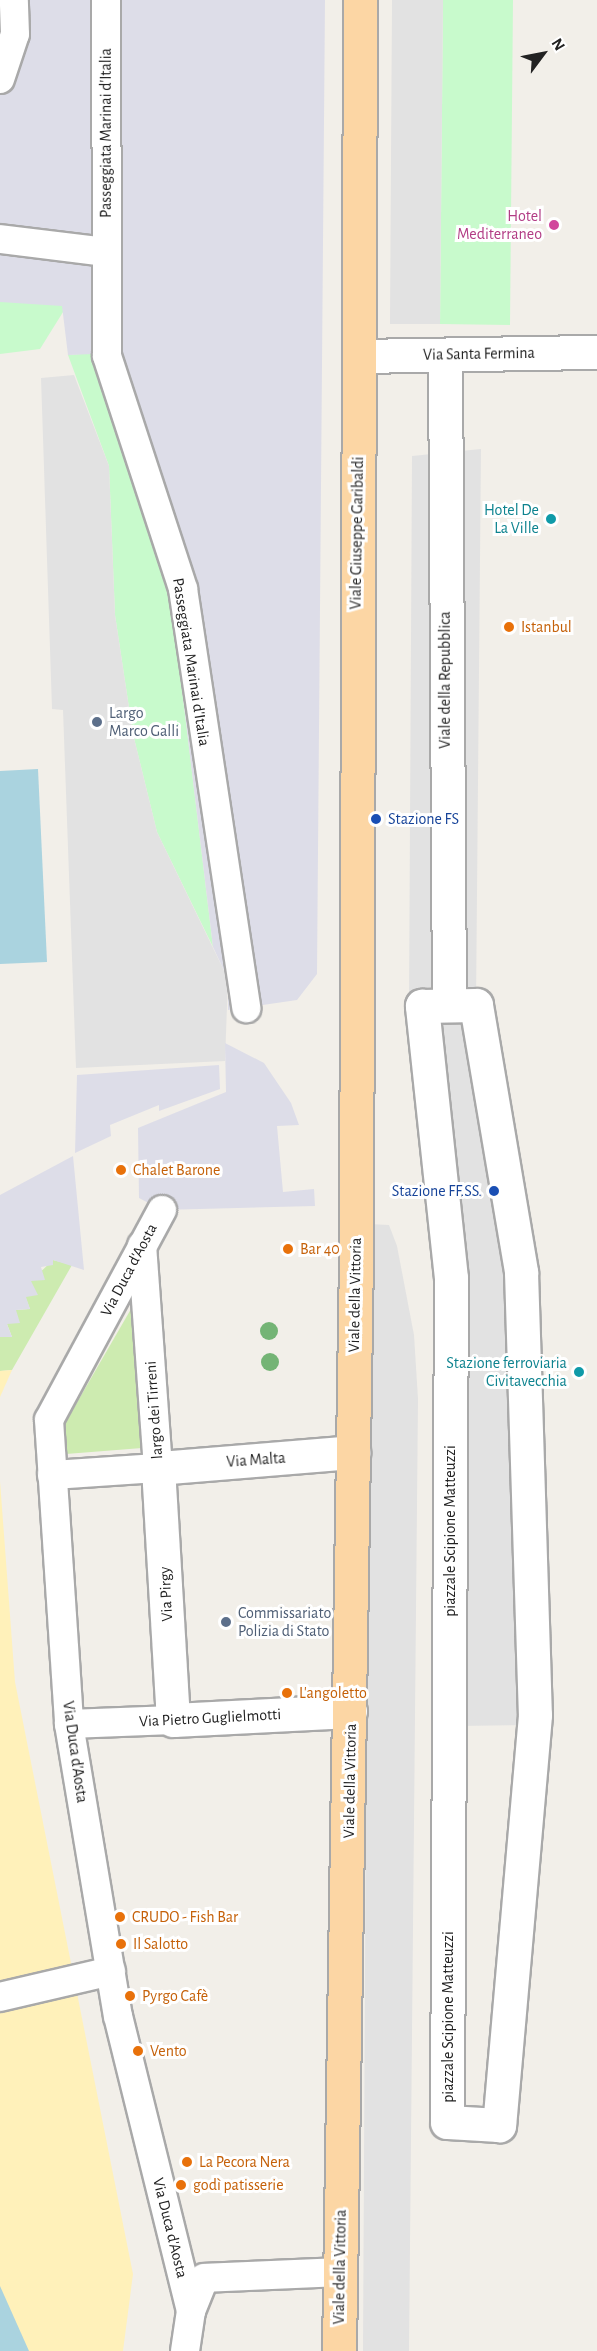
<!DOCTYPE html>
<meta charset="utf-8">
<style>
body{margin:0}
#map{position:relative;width:597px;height:2351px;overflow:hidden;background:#f2efe9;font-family:"Alegreya Sans",sans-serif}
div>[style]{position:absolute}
.grass>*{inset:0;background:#cdebb0}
.sand>*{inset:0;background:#fff1ba}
.park>*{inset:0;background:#c8facc}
.parking>*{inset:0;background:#e2e2e2}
.plaza>*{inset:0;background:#dddde8}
.water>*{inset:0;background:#aad3df}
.roads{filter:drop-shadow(2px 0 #a9a9a9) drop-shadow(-2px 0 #a9a9a9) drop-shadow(0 2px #a9a9a9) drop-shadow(0 -2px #a9a9a9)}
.pedestrian>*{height:28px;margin:-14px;padding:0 14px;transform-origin:14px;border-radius:14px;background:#fff}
.minor>*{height:33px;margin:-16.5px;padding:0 16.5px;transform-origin:16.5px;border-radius:16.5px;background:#fff}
.tertiary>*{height:33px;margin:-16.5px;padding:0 16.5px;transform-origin:16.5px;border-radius:16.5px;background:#fff}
.primary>*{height:33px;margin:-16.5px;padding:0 16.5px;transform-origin:16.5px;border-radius:16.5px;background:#fcd6a4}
.trees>*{width:18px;height:18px;margin:-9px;border-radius:50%;background:#74b475}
.dots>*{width:16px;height:16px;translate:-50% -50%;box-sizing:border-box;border:3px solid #fff;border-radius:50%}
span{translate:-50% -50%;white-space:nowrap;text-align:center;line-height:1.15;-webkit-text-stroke:6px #fff;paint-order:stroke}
.street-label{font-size:16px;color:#222}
.hotel-label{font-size:16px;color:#b23c85}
.right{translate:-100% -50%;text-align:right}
.culture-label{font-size:16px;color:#0d838f}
.food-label{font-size:16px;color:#c56008}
.left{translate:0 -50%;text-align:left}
.service-label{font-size:16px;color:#4e5e75}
.transit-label{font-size:16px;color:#164399}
.north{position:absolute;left:513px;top:24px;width:60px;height:60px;-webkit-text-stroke:4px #fff;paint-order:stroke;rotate:58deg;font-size:16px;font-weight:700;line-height:24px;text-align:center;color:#222}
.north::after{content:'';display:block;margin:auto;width:21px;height:27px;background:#222;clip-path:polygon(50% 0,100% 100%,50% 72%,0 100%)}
</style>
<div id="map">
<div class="grass">
<i style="clip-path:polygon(53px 1260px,72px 1265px,12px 1370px,0 1371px,0 1337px,12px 1337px,7px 1324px,16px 1310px,30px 1309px,25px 1296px,31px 1281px)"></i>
<i style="clip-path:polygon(131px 1309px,142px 1448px,66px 1454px,64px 1425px)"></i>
</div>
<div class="sand">
<i style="clip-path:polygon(12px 1370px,0 1397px,0 1371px)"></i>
<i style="clip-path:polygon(0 1481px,15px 1682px,133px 2274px,123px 2351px,26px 2351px,0 2289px)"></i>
</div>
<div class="park">
<i style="clip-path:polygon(443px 0,513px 0,510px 325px,440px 324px)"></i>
<i style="clip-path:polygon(0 247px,96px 259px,40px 349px,0 354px)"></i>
<i style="clip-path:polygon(94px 353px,171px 598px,213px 947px,157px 832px,133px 734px,115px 615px,109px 466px,68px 355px)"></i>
</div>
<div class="parking">
<i style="clip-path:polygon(392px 0,443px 0,440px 324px,390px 324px)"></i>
<i style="clip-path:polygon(74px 375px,109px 466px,115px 615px,133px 734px,157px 832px,228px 979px,225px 1061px,76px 1068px,63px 710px,52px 709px,41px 378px)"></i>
<i style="clip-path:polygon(481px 449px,476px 1005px,535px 1272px,535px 1725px,457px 1726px,440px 1278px,409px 1005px,412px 456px)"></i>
<i style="clip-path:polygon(369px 1224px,389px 1225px,397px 1246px,414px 1335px,418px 1399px,409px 2351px,363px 2351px)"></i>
</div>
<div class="plaza">
<i style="clip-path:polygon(0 0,325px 0,317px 974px,297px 1000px,228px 1010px,228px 979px,213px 947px,171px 598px,94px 354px,68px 355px,62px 306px,0 302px)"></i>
<i style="clip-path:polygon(225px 1043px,264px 1063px,291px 1103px,299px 1125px,277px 1126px,283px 1192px,314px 1189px,315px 1206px,162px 1210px,139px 1198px,138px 1128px,226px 1092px)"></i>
<i style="clip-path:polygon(219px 1065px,220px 1089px,159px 1111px,159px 1105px,110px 1125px,111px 1136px,75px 1153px,77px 1075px)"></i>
<i style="clip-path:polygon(73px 1156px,84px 1270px,53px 1260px,53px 1265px,41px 1267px,45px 1280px,31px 1281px,38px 1295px,26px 1297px,30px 1309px,16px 1310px,20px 1323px,7px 1324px,12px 1337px,0 1337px,0 1195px)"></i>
</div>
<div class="water">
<i style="clip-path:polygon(38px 769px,47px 962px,0 964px,0 771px)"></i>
<i style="clip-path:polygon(0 2286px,29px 2351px,0 2351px)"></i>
</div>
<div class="roads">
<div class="pedestrian">
<i style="left:106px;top:0;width:356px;rotate:89.8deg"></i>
<i style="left:107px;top:356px;width:245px;rotate:71.9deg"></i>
<i style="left:183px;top:589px;width:424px;rotate:81.4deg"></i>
<i style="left:0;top:79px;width:47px;rotate:-71.6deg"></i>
<i style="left:15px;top:34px;width:34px;rotate:-92deg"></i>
<i style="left:0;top:239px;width:107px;rotate:7deg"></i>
<i style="left:162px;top:1210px;width:238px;rotate:118.3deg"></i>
<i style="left:49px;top:1420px;width:305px;rotate:86.2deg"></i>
<i style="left:69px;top:1724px;width:296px;rotate:80.5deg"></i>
<i style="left:118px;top:2016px;width:304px;rotate:76.1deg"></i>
<i style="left:52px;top:1475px;width:106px;rotate:-3.8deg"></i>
<i style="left:158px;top:1468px;width:223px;rotate:-94.1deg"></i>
<i style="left:69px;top:1724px;width:104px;rotate:-2.2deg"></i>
<i style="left:0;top:1997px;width:114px;rotate:-13.2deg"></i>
<i style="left:185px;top:2351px;width:40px;rotate:-81.5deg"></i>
<i style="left:191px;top:2311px;width:35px;rotate:-68deg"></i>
<i style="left:204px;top:2278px;width:135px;rotate:-2.5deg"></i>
</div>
<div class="minor">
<i style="left:445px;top:355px;width:650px;rotate:89.65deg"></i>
<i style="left:476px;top:1005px;width:271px;rotate:80.4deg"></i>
<i style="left:521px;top:1272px;width:443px;rotate:88.2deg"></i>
<i style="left:535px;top:1715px;width:412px;rotate:95deg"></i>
<i style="left:499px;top:2125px;width:52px;rotate:-176.7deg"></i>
<i style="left:447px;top:2122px;width:844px;rotate:-89.73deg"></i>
<i style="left:451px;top:1278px;width:274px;rotate:-96.1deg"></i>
<i style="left:422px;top:1006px;width:54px;rotate:-1.1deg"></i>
<i style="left:350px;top:1711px;width:177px;rotate:177.1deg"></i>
<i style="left:173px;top:1720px;width:252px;rotate:-93.4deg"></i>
<i style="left:158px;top:1468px;width:196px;rotate:-4.7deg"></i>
</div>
<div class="tertiary">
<i style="left:360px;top:356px;width:237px;rotate:-1deg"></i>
</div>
<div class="primary">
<i style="left:339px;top:2351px;width:1094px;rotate:-89.11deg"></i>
<i style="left:356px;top:1257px;width:1257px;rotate:-89.82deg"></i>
</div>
</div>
<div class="trees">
<i style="left:269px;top:1331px"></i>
<i style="left:270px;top:1362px"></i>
</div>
<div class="dots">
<i style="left:554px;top:225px;background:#d1479c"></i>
<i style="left:551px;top:519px;background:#0f9aa8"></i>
<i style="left:509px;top:627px;background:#e8710a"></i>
<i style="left:97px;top:722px;background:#5c6f8a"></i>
<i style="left:376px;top:819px;background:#1a4fb4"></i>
<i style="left:121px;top:1170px;background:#e8710a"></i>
<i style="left:494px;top:1191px;background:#1a4fb4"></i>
<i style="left:288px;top:1249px;background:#e8710a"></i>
<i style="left:579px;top:1372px;background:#0f9aa8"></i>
<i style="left:226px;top:1622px;background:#5c6f8a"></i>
<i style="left:287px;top:1693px;background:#e8710a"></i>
<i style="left:120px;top:1917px;background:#e8710a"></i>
<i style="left:121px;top:1944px;background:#e8710a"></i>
<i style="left:130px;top:1996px;background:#e8710a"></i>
<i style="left:138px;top:2051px;background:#e8710a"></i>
<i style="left:187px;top:2162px;background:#e8710a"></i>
<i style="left:181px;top:2185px;background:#e8710a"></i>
</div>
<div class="street-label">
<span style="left:106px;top:133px;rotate:-90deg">Passeggiata Marinai d'Italia</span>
<span style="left:479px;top:354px;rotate:-1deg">Via Santa Fermina</span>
<span style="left:357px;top:533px;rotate:-89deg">Viale Giuseppe Garibaldi</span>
<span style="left:191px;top:662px;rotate:81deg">Passeggiata Marinai d'Italia</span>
<span style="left:445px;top:680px;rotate:-90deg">Viale della Repubblica</span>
<span style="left:129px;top:1270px;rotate:-62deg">Via Duca d'Aosta</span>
<span style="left:355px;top:1295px;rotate:-89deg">Viale della Vittoria</span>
<span style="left:154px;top:1410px;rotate:-94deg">largo dei Tirreni</span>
<span style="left:256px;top:1460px;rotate:-4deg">Via Malta</span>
<span style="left:450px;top:1531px;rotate:-90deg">piazzale Scipione Matteuzzi</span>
<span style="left:166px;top:1594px;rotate:-93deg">Via Pirgy</span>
<span style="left:210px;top:1718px;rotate:-3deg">Via Pietro Guglielmotti</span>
<span style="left:75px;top:1752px;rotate:82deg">Via Duca d'Aosta</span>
<span style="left:350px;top:1781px;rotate:-89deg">Viale della Vittoria</span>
<span style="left:448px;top:2017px;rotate:-90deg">piazzale Scipione Matteuzzi</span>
<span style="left:170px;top:2228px;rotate:76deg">Via Duca d'Aosta</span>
<span style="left:340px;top:2267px;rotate:-89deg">Viale della Vittoria</span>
</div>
<div class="hotel-label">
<span class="right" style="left:542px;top:225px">Hotel<br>Mediterraneo</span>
</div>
<div class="culture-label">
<span class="right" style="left:539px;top:519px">Hotel De<br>La Ville</span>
<span class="right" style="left:567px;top:1372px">Stazione ferroviaria<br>Civitavecchia</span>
</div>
<div class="food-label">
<span class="left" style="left:521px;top:627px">Istanbul</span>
<span class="left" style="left:133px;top:1170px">Chalet Barone</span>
<span class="left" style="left:300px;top:1249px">Bar 40</span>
<span class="left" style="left:299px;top:1693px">L'angoletto</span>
<span class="left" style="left:132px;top:1917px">CRUDO - Fish Bar</span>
<span class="left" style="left:133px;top:1944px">Il Salotto</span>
<span class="left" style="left:142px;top:1996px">Pyrgo Cafè</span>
<span class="left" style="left:150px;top:2051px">Vento</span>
<span class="left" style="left:199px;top:2162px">La Pecora Nera</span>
<span class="left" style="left:193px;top:2185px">godì patisserie</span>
</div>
<div class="service-label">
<span class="left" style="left:109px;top:722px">Largo<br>Marco Galli</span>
<span class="left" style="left:238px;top:1622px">Commissariato<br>Polizia di Stato</span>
</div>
<div class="transit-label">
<span class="left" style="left:388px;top:819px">Stazione FS</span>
<span class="right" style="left:482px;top:1191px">Stazione FF.SS.</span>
</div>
<div class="north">N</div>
</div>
